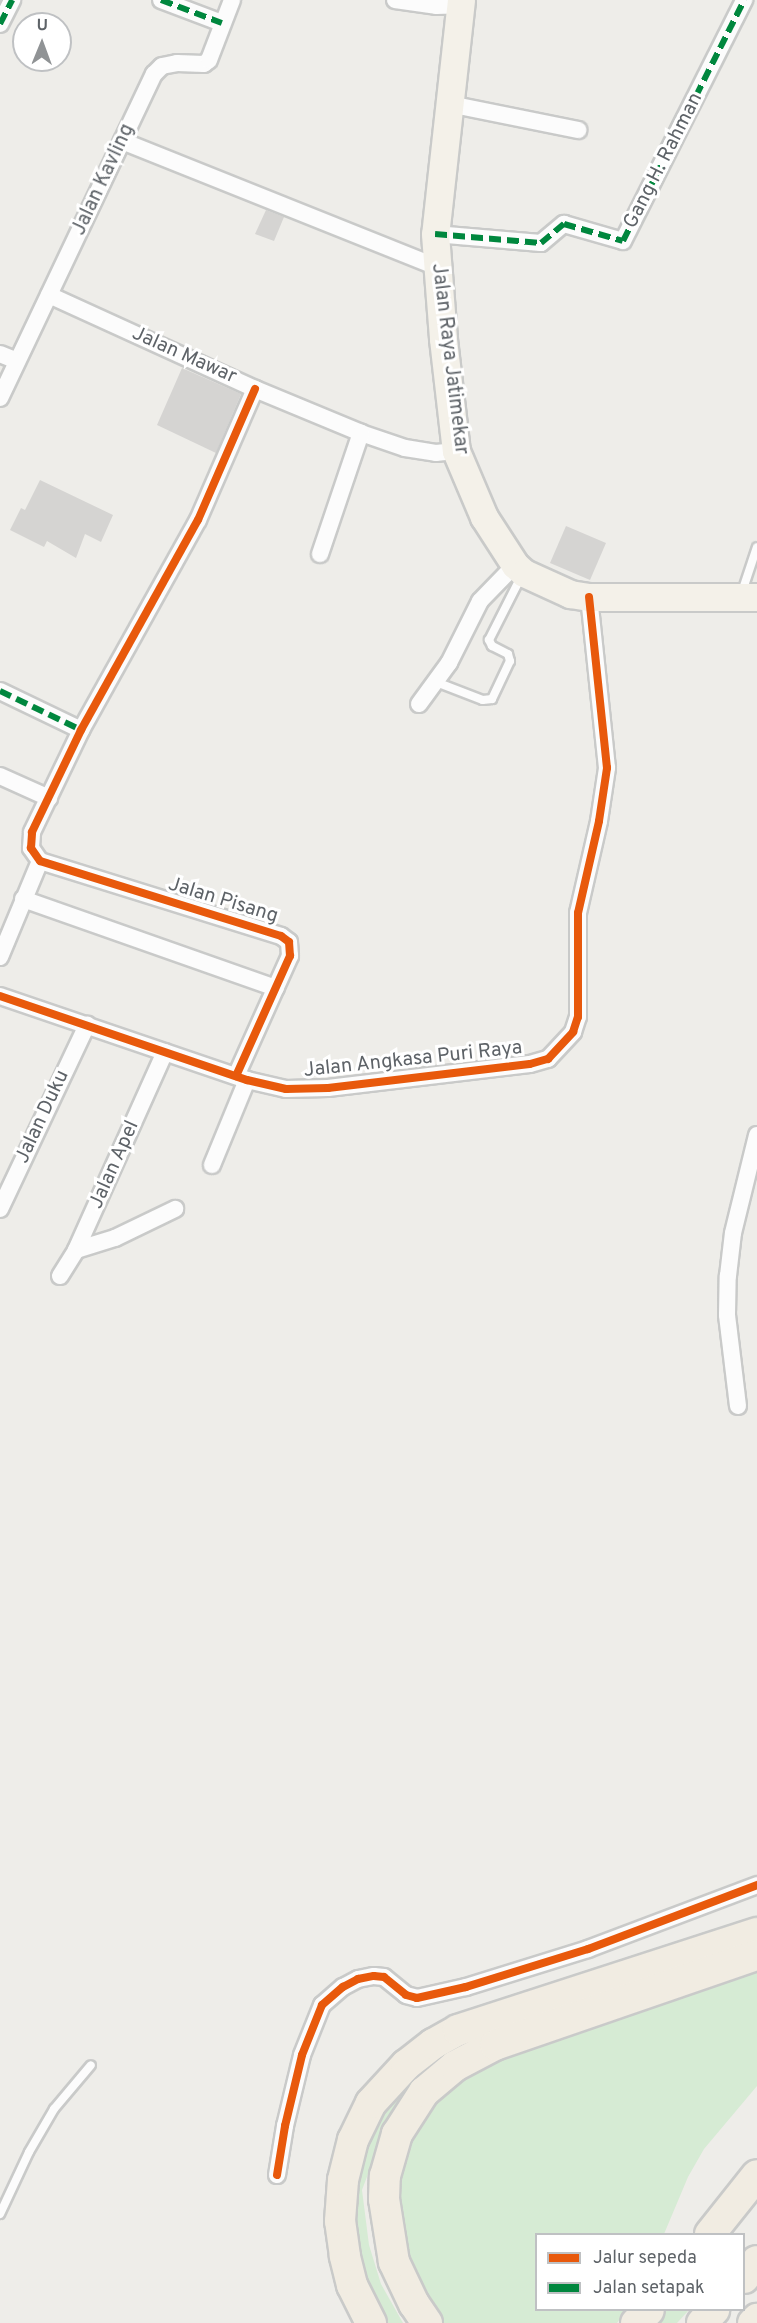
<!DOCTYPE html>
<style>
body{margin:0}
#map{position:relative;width:757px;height:2323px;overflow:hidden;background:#eeede9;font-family:Overpass,sans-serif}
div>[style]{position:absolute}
.green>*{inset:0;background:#d6ebd4}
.building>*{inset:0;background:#d5d4d2}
.roads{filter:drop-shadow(2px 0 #c9cac9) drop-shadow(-2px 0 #c9cac9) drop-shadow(0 2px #c9cac9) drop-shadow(0 -2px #c9cac9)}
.lane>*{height:8px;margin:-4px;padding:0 4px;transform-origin:4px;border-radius:4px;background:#fcfcfc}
.street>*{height:16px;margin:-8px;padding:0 8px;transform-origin:8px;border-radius:8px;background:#fcfcfc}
.primary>*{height:27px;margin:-13.5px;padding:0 13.5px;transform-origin:13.5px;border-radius:13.5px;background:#f4f1e9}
.highway>*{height:30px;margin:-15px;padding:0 15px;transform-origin:15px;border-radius:15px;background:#f1ece2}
.quiet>*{height:6px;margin-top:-3px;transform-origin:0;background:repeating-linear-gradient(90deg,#00873e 0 12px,transparent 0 18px)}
.cycleway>*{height:8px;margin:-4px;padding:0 4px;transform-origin:4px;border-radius:4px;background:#e8590c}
span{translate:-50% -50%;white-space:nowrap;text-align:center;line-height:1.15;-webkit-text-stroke:6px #fff;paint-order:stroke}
.street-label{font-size:20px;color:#5e6368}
.legend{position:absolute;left:535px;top:2233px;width:210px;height:78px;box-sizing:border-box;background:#fff;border:2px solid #bfc1c3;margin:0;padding:8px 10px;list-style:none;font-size:18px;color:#5e6368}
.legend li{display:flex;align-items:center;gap:12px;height:30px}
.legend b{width:30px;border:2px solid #bfc1c3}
.north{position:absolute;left:12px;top:12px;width:60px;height:60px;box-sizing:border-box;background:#fff;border:2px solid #bfc1c3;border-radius:50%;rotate:1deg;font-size:16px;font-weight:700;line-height:24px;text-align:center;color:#5e6368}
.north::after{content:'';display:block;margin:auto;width:21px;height:27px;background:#909395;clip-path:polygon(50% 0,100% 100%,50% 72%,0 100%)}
</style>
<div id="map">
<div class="green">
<i style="clip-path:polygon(757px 1966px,757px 2086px,704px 2149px,688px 2177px,664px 2234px,536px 2234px,536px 2310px,627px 2310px,617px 2323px,432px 2323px,387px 2216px,400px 2136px,425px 2102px,495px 2058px)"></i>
<i style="clip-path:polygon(452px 2049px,458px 2052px,410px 2086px,391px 2113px,362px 2190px,369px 2245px,381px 2284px,403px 2323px,384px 2323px,370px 2302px,349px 2218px,364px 2139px,380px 2112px,414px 2074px)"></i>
<i style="clip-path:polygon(662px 2310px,689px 2310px,677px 2323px,647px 2323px)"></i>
</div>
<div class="building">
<i style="clip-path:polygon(266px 210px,284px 217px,274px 241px,255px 234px)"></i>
<i style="clip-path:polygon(182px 368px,241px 394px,216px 453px,157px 425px)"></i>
<i style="clip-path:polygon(40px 480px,113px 515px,101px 542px,85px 534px,76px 558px,47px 541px,44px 547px,10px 530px,21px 508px,25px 510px)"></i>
<i style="clip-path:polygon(566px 526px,606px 543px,590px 580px,550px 563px)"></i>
</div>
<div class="roads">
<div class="lane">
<i style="left:742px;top:592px;width:47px;rotate:-71.6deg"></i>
<i style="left:436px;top:682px;width:50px;rotate:21deg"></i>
<i style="left:483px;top:700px;width:9px;rotate:-6deg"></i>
<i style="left:492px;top:699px;width:42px;rotate:-64.7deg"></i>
<i style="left:510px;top:661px;width:7px;rotate:-106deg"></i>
<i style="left:508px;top:654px;width:18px;rotate:-153deg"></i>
<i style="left:492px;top:646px;width:7px;rotate:-117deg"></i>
<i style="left:489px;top:640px;width:71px;rotate:-63.1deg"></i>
<i style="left:0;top:2214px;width:68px;rotate:-64.9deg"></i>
<i style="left:29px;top:2152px;width:50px;rotate:-59.8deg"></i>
<i style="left:54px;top:2109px;width:57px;rotate:-49.9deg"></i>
</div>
<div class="street">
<i style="left:161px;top:0;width:65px;rotate:20.7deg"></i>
<i style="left:395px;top:0;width:41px;rotate:8.3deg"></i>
<i style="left:436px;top:6px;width:24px;rotate:-2deg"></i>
<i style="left:0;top:24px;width:27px;rotate:-63deg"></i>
<i style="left:449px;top:104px;width:132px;rotate:11.4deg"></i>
<i style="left:122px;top:141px;width:339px;rotate:21.8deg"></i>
<i style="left:435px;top:234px;width:106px;rotate:4.9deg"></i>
<i style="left:541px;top:243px;width:30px;rotate:-40deg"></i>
<i style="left:564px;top:224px;width:61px;rotate:16.1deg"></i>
<i style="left:623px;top:241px;width:270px;rotate:-63.3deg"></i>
<i style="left:49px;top:295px;width:226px;rotate:24.5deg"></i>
<i style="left:255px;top:389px;width:115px;rotate:22.5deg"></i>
<i style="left:361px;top:433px;width:46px;rotate:18.8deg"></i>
<i style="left:405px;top:448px;width:31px;rotate:9deg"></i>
<i style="left:436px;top:453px;width:20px;rotate:-6deg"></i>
<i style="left:0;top:354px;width:18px;rotate:22deg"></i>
<i style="left:0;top:398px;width:359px;rotate:-64.6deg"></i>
<i style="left:154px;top:74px;width:11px;rotate:-45deg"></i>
<i style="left:162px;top:66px;width:15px;rotate:-11deg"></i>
<i style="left:177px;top:63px;width:27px;rotate:2deg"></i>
<i style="left:204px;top:64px;width:6px;rotate:-39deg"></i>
<i style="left:209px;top:60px;width:64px;rotate:-69deg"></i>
<i style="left:320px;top:554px;width:128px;rotate:-71.3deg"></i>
<i style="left:0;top:691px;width:90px;rotate:25.7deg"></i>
<i style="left:419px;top:704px;width:51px;rotate:-53.8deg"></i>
<i style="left:449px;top:663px;width:69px;rotate:-63.4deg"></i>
<i style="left:480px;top:601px;width:50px;rotate:-45.8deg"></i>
<i style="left:0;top:776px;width:54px;rotate:24.2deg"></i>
<i style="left:23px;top:899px;width:268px;rotate:19.4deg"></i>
<i style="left:0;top:957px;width:104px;rotate:-67.4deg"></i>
<i style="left:0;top:996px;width:261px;rotate:18.8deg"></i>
<i style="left:247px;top:1080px;width:40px;rotate:13deg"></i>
<i style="left:286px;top:1089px;width:42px;rotate:-1.4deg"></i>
<i style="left:328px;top:1088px;width:203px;rotate:-6.8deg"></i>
<i style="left:530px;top:1064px;width:19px;rotate:-16deg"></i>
<i style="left:548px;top:1059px;width:37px;rotate:-47deg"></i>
<i style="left:573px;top:1032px;width:16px;rotate:-72deg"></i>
<i style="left:578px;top:1017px;width:104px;rotate:-90deg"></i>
<i style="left:578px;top:913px;width:94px;rotate:-77.1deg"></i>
<i style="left:599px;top:821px;width:54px;rotate:-81.4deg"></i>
<i style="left:607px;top:768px;width:172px;rotate:-96deg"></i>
<i style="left:236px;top:1076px;width:132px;rotate:-65.8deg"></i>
<i style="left:290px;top:956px;width:14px;rotate:-94deg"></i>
<i style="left:289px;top:942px;width:10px;rotate:-143deg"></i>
<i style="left:281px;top:936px;width:252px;rotate:-162.7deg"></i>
<i style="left:40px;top:861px;width:16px;rotate:-125deg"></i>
<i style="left:31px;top:848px;width:16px;rotate:-86deg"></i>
<i style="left:32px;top:832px;width:113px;rotate:-64.3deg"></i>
<i style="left:81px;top:730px;width:240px;rotate:-60.9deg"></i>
<i style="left:198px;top:520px;width:143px;rotate:-66.5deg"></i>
<i style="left:212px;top:1165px;width:92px;rotate:-67.6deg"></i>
<i style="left:0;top:1209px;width:204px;rotate:-64.7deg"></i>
<i style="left:76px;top:1250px;width:41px;rotate:-17.1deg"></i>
<i style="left:115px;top:1238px;width:67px;rotate:-25.8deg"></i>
<i style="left:60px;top:1276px;width:31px;rotate:-58deg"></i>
<i style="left:76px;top:1250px;width:217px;rotate:-65.8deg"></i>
<i style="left:738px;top:1406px;width:92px;rotate:-96.9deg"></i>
<i style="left:727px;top:1315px;width:39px;rotate:-89deg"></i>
<i style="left:728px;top:1276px;width:43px;rotate:-83.4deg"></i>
<i style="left:733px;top:1233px;width:101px;rotate:-76.2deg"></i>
<i style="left:277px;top:2175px;width:50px;rotate:-80.7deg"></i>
<i style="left:285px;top:2126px;width:73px;rotate:-76.5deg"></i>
<i style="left:302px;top:2055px;width:54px;rotate:-68.2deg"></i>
<i style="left:322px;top:2005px;width:28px;rotate:-41deg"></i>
<i style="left:343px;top:1987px;width:17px;rotate:-28deg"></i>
<i style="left:358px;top:1979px;width:16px;rotate:-11deg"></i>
<i style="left:374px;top:1976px;width:10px;rotate:6deg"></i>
<i style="left:384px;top:1977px;width:28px;rotate:39deg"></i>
<i style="left:406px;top:1995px;width:11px;rotate:15deg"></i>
<i style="left:417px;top:1998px;width:50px;rotate:-12.7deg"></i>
<i style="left:466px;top:1987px;width:128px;rotate:-17.3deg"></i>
<i style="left:588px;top:1949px;width:181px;rotate:-20.7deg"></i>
</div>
<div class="primary">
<i style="left:461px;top:0;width:235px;rotate:96.3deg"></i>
<i style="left:435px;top:234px;width:105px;rotate:85.6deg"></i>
<i style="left:443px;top:339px;width:113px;rotate:83.4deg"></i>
<i style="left:456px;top:451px;width:72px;rotate:67deg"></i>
<i style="left:484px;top:517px;width:57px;rotate:57.1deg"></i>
<i style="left:515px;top:565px;width:12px;rotate:42deg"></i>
<i style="left:524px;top:573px;width:51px;rotate:24.5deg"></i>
<i style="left:570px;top:594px;width:19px;rotate:9deg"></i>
<i style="left:589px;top:597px;width:168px"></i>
</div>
<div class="highway">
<i style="left:710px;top:2234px;width:75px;rotate:-51.5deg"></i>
<i style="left:744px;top:2278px;width:21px;rotate:-53deg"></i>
<i style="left:371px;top:2323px;width:42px;rotate:-116.6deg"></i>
<i style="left:352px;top:2285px;width:30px;rotate:-104deg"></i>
<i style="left:345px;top:2256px;width:35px;rotate:-98deg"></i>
<i style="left:340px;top:2221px;width:41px;rotate:-85.8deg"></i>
<i style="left:343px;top:2180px;width:41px;rotate:-76deg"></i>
<i style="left:353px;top:2140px;width:41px;rotate:-64.1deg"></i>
<i style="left:371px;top:2103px;width:52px;rotate:-47.4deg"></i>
<i style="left:406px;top:2065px;width:34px;rotate:-38deg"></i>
<i style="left:433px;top:2044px;width:29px;rotate:-29deg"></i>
<i style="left:458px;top:2030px;width:314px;rotate:-18deg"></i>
<i style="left:427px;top:2323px;width:23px;rotate:-124deg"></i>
<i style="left:414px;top:2304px;width:47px;rotate:-115.5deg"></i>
<i style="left:394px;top:2262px;width:64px;rotate:-99deg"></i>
<i style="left:384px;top:2199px;width:23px;rotate:-88deg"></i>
<i style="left:385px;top:2176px;width:44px;rotate:-74.1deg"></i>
<i style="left:397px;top:2134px;width:50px;rotate:-57.3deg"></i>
<i style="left:424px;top:2092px;width:40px;rotate:-40deg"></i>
<i style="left:455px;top:2066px;width:45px;rotate:-27.7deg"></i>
<i style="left:495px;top:2045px;width:277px;rotate:-19deg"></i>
<i style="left:636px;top:2323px;width:18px;rotate:-45deg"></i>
<i style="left:702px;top:2323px;width:18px;rotate:-47deg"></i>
<i style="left:753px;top:2323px;width:6px;rotate:-45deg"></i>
</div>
</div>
<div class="quiet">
<i style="left:161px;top:0;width:65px;rotate:20.7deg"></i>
<i style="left:0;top:24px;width:27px;rotate:-63deg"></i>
<i style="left:435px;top:234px;width:106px;rotate:4.9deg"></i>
<i style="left:541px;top:243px;width:30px;rotate:-40deg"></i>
<i style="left:564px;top:224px;width:61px;rotate:16.1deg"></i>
<i style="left:623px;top:241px;width:270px;rotate:-63.3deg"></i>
<i style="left:0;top:691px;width:90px;rotate:25.7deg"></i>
</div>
<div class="cycleway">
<i style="left:0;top:996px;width:261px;rotate:18.8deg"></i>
<i style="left:247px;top:1080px;width:40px;rotate:13deg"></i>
<i style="left:286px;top:1089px;width:42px;rotate:-1.4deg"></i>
<i style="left:328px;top:1088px;width:203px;rotate:-6.8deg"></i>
<i style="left:530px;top:1064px;width:19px;rotate:-16deg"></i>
<i style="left:548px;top:1059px;width:37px;rotate:-47deg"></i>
<i style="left:573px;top:1032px;width:16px;rotate:-72deg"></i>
<i style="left:578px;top:1017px;width:104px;rotate:-90deg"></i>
<i style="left:578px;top:913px;width:94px;rotate:-77.1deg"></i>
<i style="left:599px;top:821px;width:54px;rotate:-81.4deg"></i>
<i style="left:607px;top:768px;width:172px;rotate:-96deg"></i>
<i style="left:236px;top:1076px;width:132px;rotate:-65.8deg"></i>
<i style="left:290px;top:956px;width:14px;rotate:-94deg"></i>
<i style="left:289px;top:942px;width:10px;rotate:-143deg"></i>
<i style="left:281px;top:936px;width:252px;rotate:-162.7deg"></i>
<i style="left:40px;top:861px;width:16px;rotate:-125deg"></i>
<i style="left:31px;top:848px;width:16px;rotate:-86deg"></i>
<i style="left:32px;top:832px;width:113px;rotate:-64.3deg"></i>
<i style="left:81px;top:730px;width:240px;rotate:-60.9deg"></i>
<i style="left:198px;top:520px;width:143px;rotate:-66.5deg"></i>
<i style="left:277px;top:2175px;width:50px;rotate:-80.7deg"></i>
<i style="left:285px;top:2126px;width:73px;rotate:-76.5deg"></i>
<i style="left:302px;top:2055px;width:54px;rotate:-68.2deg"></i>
<i style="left:322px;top:2005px;width:28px;rotate:-41deg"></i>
<i style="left:343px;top:1987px;width:17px;rotate:-28deg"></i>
<i style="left:358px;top:1979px;width:16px;rotate:-11deg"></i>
<i style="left:374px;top:1976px;width:10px;rotate:6deg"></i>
<i style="left:384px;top:1977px;width:28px;rotate:39deg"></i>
<i style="left:406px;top:1995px;width:11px;rotate:15deg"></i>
<i style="left:417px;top:1998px;width:50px;rotate:-12.7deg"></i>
<i style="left:466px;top:1987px;width:128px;rotate:-17.3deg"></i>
<i style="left:588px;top:1949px;width:181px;rotate:-20.7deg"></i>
</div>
<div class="street-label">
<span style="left:664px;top:161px;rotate:-63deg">Gang H. Rahman</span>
<span style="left:104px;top:180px;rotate:-65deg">Jalan Kavling</span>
<span style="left:184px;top:356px;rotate:24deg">Jalan Mawar</span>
<span style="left:449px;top:359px;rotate:83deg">Jalan Raya Jatimekar</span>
<span style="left:223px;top:901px;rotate:17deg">Jalan Pisang</span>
<span style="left:413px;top:1060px;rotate:-6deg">Jalan Angkasa Puri Raya</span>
<span style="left:43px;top:1117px;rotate:-65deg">Jalan Duku</span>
<span style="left:115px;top:1165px;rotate:-66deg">Jalan Apel</span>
</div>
<ul class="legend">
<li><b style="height:8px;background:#e8590c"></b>Jalur sepeda</li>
<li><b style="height:8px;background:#00873e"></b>Jalan setapak</li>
</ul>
<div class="north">U</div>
</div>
